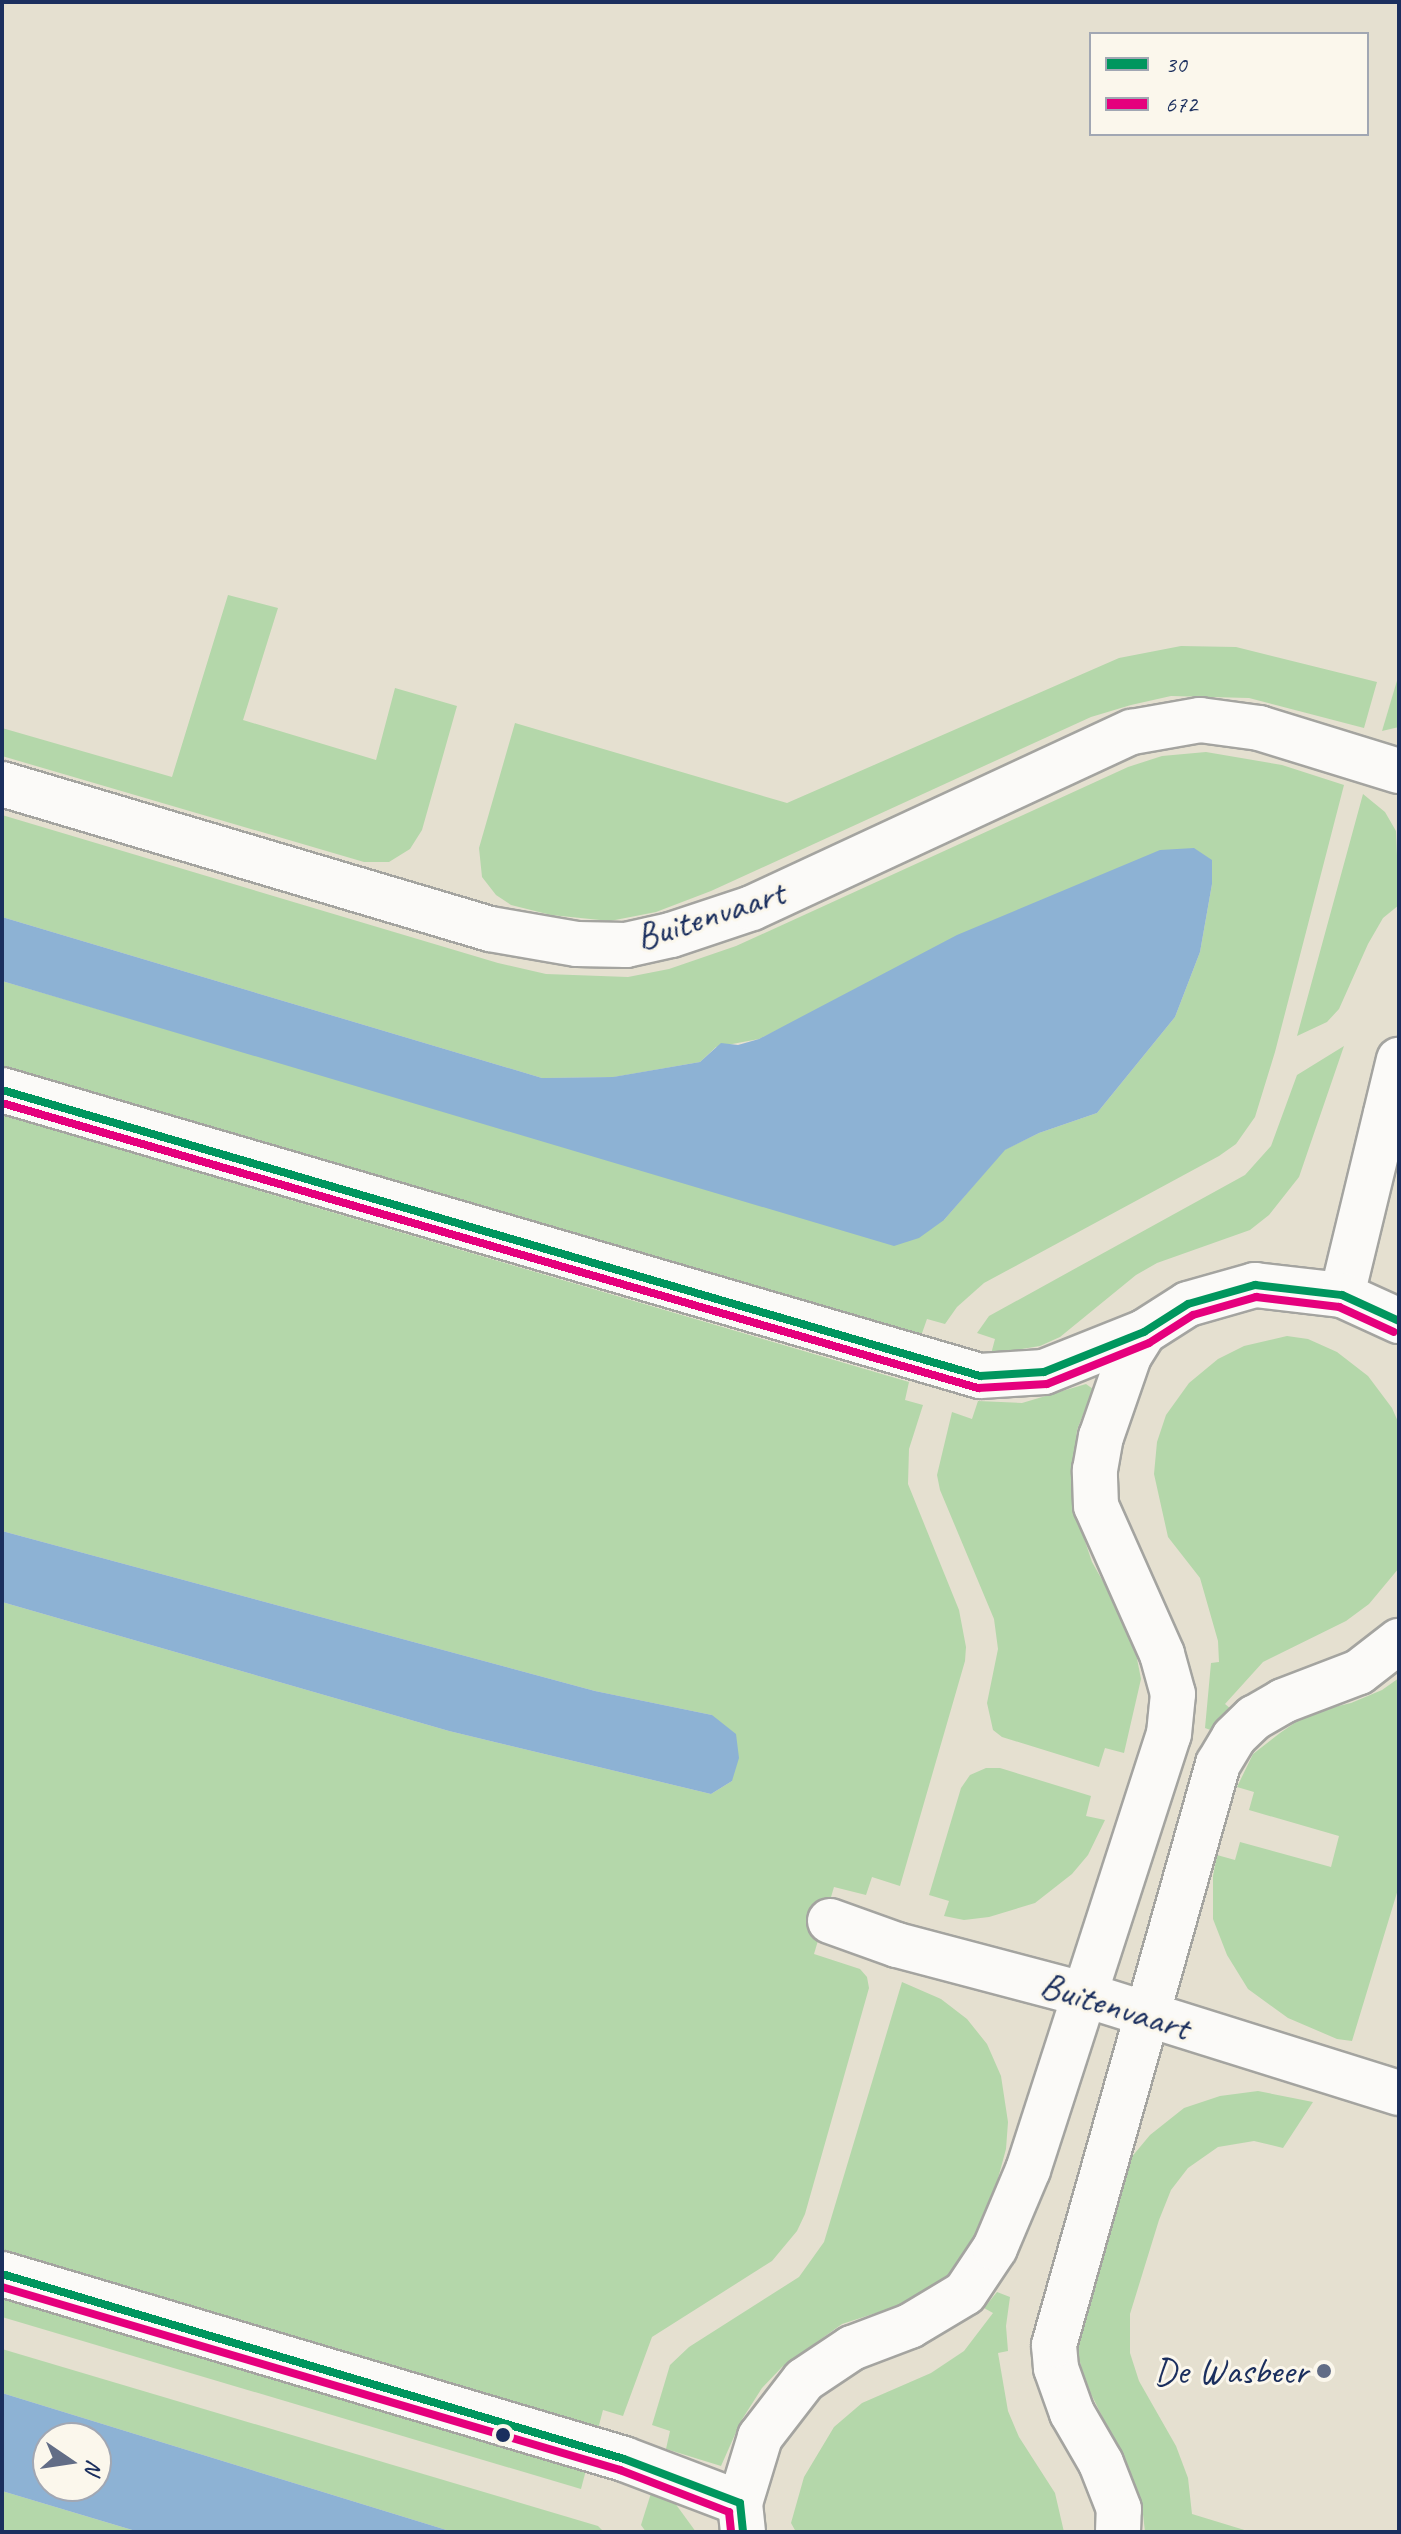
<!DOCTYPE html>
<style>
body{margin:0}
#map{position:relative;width:1401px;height:2534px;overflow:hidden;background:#e5e0d0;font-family:Caveat,sans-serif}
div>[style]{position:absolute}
.green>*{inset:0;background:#b4d7aa}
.water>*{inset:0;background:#8db2d4}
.roads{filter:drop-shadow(2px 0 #a4a4a0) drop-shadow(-2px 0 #a4a4a0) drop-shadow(0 2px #a4a4a0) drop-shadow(0 -2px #a4a4a0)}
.minor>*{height:44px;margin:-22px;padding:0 22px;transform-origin:22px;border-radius:22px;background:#fbfaf8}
.secondary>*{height:44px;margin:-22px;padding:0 22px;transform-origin:22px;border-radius:22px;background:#fbfaf8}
.bus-1>*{height:8px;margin:-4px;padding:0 4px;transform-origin:4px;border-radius:4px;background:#00965e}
.bus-2>*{height:8px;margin:-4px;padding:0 4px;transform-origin:4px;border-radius:4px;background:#e5007d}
.dots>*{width:22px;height:22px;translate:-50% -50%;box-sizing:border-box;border:4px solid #fbf7ec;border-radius:50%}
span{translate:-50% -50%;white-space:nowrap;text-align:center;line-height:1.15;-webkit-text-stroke:6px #fbf7ec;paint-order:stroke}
.street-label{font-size:38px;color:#1b2f5e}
.poi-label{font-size:38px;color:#1b2f5e}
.right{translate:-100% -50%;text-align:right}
.frame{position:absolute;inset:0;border:4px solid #1b2f5e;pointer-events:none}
.legend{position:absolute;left:1089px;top:32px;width:280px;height:104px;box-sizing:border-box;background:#fbf7ec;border:2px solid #a1a7b3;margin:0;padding:10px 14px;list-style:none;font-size:24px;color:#1b2f5e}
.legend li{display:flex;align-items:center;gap:16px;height:40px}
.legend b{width:40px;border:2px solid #a1a7b3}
.north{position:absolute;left:32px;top:2422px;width:80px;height:80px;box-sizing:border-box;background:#fbf7ec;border:2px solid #a1a7b3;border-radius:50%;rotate:103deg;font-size:22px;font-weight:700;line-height:32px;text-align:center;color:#1b2f5e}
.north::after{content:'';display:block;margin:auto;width:28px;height:36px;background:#626d86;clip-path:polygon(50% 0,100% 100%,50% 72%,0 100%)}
</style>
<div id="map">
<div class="green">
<i style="clip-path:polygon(228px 595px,278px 608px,243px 720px,376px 760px,395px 688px,457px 706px,422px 830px,410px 849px,389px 862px,364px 862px,2px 756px,2px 728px,172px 777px)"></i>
<i style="clip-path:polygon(1181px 646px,1236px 647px,1377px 682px,1364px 728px,1249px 698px,1171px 696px,1131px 705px,1091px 717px,711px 891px,656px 912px,610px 921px,551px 915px,511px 905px,496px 895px,482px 877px,479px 848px,515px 723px,787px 803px,1119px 658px)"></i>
<i style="clip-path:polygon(1399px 674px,1399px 727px,1382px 731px)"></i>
<i style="clip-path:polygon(1206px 752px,1282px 765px,1344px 785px,1275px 1052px,1255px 1117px,1236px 1144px,1219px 1156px,984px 1283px,957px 1307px,945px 1324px,927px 1319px,920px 1339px,2px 1068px,2px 981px,262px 1057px,944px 1220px,1004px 1150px,1039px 1133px,1097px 1113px,1175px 1017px,1200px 952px,1212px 884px,823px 1008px,759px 1039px,716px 1047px,700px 1062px,614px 1077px,542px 1078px,2px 917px,2px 815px,498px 963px,546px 974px,628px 977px,669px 969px,736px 946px,1128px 767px,1162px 756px)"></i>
<i style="clip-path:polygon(1363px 794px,1385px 812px,1396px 831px,1399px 905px,1383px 918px,1368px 944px,1339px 1009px,1327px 1022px,1297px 1036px)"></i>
<i style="clip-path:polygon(1344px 1046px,1299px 1177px,1269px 1215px,1250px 1230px,1157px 1263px,1136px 1275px,1060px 1337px,1040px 1346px,991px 1354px,995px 1339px,977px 1333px,989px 1316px,1245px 1175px,1271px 1146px,1297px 1075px)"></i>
<i style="clip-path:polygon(2px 1115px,909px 1382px,905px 1400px,923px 1405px,909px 1449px,908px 1484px,959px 1610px,966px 1647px,965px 1661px,900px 1886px,872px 1877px,866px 1895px,834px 1887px,814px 1954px,860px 1969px,867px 1977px,869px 1988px,805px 2214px,797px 2231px,772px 2261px,652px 2337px,623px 2416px,603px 2410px,598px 2429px,2px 2251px,2px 1602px,449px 1731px,711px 1794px,732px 1781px,712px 1715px,595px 1691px,2px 1531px)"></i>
<i style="clip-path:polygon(1287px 1336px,1308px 1339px,1337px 1352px,1368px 1376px,1392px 1408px,1399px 1424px,1399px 1568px,1369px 1604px,1346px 1621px,1263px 1662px,1225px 1704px,1231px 1709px,1216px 1732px,1205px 1728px,1211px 1663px,1219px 1662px,1218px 1641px,1200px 1578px,1168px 1537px,1154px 1474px,1157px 1442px,1166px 1415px,1189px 1383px,1218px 1359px,1244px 1346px)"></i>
<i style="clip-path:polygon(1086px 1384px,1093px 1389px,1077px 1430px,1072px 1485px,1075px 1511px,1092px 1562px,1132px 1633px,1141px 1679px,1124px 1753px,1105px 1748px,1099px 1767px,1002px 1737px,993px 1730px,987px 1703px,998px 1649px,994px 1619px,940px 1490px,937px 1475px,952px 1412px,972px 1419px,978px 1401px,1022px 1403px)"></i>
<i style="clip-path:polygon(1399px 1678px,1399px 1886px,1352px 2041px,1337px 2039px,1288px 2018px,1248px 1989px,1227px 1955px,1213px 1919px,1213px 1876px,1217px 1855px,1235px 1860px,1240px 1842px,1331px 1867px,1339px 1836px,1249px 1810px,1254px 1792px,1237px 1787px,1253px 1754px,1280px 1733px,1309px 1713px,1351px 1703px,1382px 1690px)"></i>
<i style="clip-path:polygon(986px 1768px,1000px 1768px,1091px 1796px,1086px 1816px,1105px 1820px,1088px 1855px,1072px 1874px,1035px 1903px,989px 1917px,964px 1920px,944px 1916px,949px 1901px,929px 1895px,961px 1788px,970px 1775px)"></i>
<i style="clip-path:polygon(902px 1982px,941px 1999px,967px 2019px,987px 2044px,1001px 2076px,1008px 2122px,1006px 2149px,982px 2237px,949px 2280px,907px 2303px,842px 2324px,782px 2367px,762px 2388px,741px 2421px,721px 2466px,666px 2449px,670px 2431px,652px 2425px,670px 2365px,689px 2347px,799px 2277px,824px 2242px)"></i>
<i style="clip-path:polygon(1258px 2091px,1313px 2102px,1283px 2148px,1254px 2141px,1218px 2147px,1188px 2168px,1171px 2190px,1159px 2220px,1130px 2314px,1130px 2353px,1139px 2381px,1176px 2446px,1188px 2478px,1192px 2514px,1251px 2532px,1145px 2532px,1142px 2505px,1131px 2474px,1085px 2382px,1077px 2350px,1078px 2316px,1117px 2184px,1130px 2159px,1150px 2135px,1184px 2108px,1220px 2096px)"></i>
<i style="clip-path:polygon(997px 2292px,1010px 2297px,1006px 2326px,1008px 2351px,998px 2353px,1008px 2411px,1019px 2437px,1055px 2493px,1064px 2532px,796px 2532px,791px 2523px,804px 2477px,834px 2427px,862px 2403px,931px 2373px,964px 2351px,993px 2313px,984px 2308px)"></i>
<i style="clip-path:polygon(2px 2296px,586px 2470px,581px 2489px,2px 2317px)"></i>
<i style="clip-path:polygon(2px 2349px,598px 2526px,604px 2532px,453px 2532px,2px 2393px)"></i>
<i style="clip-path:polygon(652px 2490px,672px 2499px,696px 2532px,646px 2532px,641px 2525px)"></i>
<i style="clip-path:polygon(2px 2491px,139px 2532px,2px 2532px)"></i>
</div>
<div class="water">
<i style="clip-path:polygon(1194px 848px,1212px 860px,1212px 884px,1200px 952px,1175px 1017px,1097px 1113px,1039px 1133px,1005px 1150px,944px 1220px,919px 1238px,894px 1246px,2px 981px,2px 917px,542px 1078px,613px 1077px,700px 1062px,721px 1043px,738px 1045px,759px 1039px,957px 935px,1160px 850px)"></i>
<i style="clip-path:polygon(2px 1531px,595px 1691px,712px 1715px,736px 1734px,739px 1758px,732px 1781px,711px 1794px,449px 1731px,2px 1602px)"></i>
<i style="clip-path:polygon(evenodd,2px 2393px,453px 2532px,139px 2532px,2px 2491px,2px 2393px,48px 2438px,96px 2438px,96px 2486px,48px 2486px,48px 2438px)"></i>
</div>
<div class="roads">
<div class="minor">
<i style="left:2px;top:784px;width:509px;rotate:16.55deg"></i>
<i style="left:490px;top:929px;width:88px;rotate:9.8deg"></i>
<i style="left:577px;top:944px;width:49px;rotate:1.2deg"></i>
<i style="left:626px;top:945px;width:46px;rotate:-12.5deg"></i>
<i style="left:671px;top:935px;width:85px;rotate:-18.4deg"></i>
<i style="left:752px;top:908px;width:419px;rotate:-24.9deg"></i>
<i style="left:1132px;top:732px;width:69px;rotate:-10deg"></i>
<i style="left:1200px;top:720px;width:60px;rotate:7.7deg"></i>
<i style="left:1259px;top:728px;width:146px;rotate:17.1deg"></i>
<i style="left:1342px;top:1295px;width:242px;rotate:-76.4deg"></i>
<i style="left:830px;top:1921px;width:71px;rotate:19.7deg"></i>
<i style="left:897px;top:1945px;width:196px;rotate:14.8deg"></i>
<i style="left:1086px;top:1995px;width:328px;rotate:17.4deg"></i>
</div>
<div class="secondary">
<i style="left:2px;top:1090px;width:1019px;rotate:16.3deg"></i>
<i style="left:980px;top:1376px;width:64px;rotate:-3.6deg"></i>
<i style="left:1044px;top:1372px;width:108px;rotate:-21.8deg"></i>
<i style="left:1386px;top:1114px;width:24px;rotate:57deg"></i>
<i style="left:2px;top:2274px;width:649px;rotate:16.56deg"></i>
<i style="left:624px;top:2459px;width:124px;rotate:20.8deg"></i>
<i style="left:743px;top:2532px;width:29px;rotate:-96deg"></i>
<i style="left:740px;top:2503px;width:69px;rotate:-73.1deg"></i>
<i style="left:760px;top:2437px;width:72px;rotate:-52.3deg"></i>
<i style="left:804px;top:2380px;width:58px;rotate:-33.7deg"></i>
<i style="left:852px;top:2348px;width:62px;rotate:-20.8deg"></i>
<i style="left:910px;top:2326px;width:64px;rotate:-31deg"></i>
<i style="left:965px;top:2293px;width:54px;rotate:-56.3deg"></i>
<i style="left:995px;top:2248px;width:85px;rotate:-67.1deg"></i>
<i style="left:1028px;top:2170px;width:458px;rotate:-72.1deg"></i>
<i style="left:1169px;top:1734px;width:40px;rotate:-84.3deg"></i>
<i style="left:1173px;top:1694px;width:41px;rotate:-105.4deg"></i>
<i style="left:1162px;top:1654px;width:162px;rotate:-114deg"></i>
<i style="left:1096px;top:1506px;width:36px;rotate:-92deg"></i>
<i style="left:1095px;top:1470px;width:34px;rotate:-80deg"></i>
<i style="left:1101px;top:1437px;width:86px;rotate:-70.9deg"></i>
<i style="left:1129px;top:1356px;width:28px;rotate:-58deg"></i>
<i style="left:1144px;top:1332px;width:52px;rotate:-32.5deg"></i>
<i style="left:1188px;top:1304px;width:70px;rotate:-15.8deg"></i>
<i style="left:1255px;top:1285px;width:88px;rotate:6.6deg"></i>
<i style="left:1342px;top:1295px;width:63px;rotate:24.5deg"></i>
<i style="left:1118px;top:2532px;width:23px;rotate:-88deg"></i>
<i style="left:1119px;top:2509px;width:49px;rotate:-111.4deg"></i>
<i style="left:1101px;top:2463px;width:58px;rotate:-120.1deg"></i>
<i style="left:1072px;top:2413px;width:48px;rotate:-109.6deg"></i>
<i style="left:1056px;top:2368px;width:23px;rotate:-95deg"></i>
<i style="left:1054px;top:2345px;width:604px;rotate:-74.24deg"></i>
<i style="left:1218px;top:1764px;width:31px;rotate:-59deg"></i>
<i style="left:1234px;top:1737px;width:28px;rotate:-44deg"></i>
<i style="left:1254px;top:1718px;width:34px;rotate:-30deg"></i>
<i style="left:1283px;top:1701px;width:81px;rotate:-20.9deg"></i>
<i style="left:1359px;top:1672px;width:51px;rotate:-37.8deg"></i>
</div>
</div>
<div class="bus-1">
<i style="left:2px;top:1090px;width:1019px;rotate:16.3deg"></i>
<i style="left:980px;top:1376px;width:64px;rotate:-3.6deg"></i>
<i style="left:1044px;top:1372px;width:108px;rotate:-21.8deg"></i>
<i style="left:1144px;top:1332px;width:52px;rotate:-32.5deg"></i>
<i style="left:1188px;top:1304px;width:70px;rotate:-15.8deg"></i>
<i style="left:1255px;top:1285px;width:88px;rotate:6.6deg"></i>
<i style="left:1342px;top:1295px;width:63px;rotate:24.5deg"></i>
<i style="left:2px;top:2274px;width:649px;rotate:16.56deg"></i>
<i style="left:624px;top:2459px;width:124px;rotate:20.8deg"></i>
<i style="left:740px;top:2503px;width:29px;rotate:84deg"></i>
</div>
<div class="bus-2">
<i style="left:2px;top:1103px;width:1017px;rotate:16.28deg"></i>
<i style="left:978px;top:1388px;width:69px;rotate:-3.3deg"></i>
<i style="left:1047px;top:1384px;width:110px;rotate:-21.9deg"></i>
<i style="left:1149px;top:1343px;width:52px;rotate:-32.5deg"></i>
<i style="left:1193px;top:1315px;width:66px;rotate:-15.9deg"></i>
<i style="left:1256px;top:1297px;width:84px;rotate:6.9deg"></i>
<i style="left:1339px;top:1307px;width:60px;rotate:24.4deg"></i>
<i style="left:2px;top:2287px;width:645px;rotate:16.49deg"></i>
<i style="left:620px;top:2470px;width:117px;rotate:21.1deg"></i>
<i style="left:729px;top:2512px;width:20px;rotate:84deg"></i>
</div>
<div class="dots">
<i style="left:1324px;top:2371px;background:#626d86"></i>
<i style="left:503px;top:2435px;background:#1b2f5e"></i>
</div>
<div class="street-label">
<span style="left:710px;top:915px;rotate:-18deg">Buitenvaart</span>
<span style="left:1115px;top:2006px;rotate:17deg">Buitenvaart</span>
</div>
<div class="poi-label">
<span class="right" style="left:1308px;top:2371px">De Wasbeer</span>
</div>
<div class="frame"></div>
<ul class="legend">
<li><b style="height:10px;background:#00965e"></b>30</li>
<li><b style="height:10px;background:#e5007d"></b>672</li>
</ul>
<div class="north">N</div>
</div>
